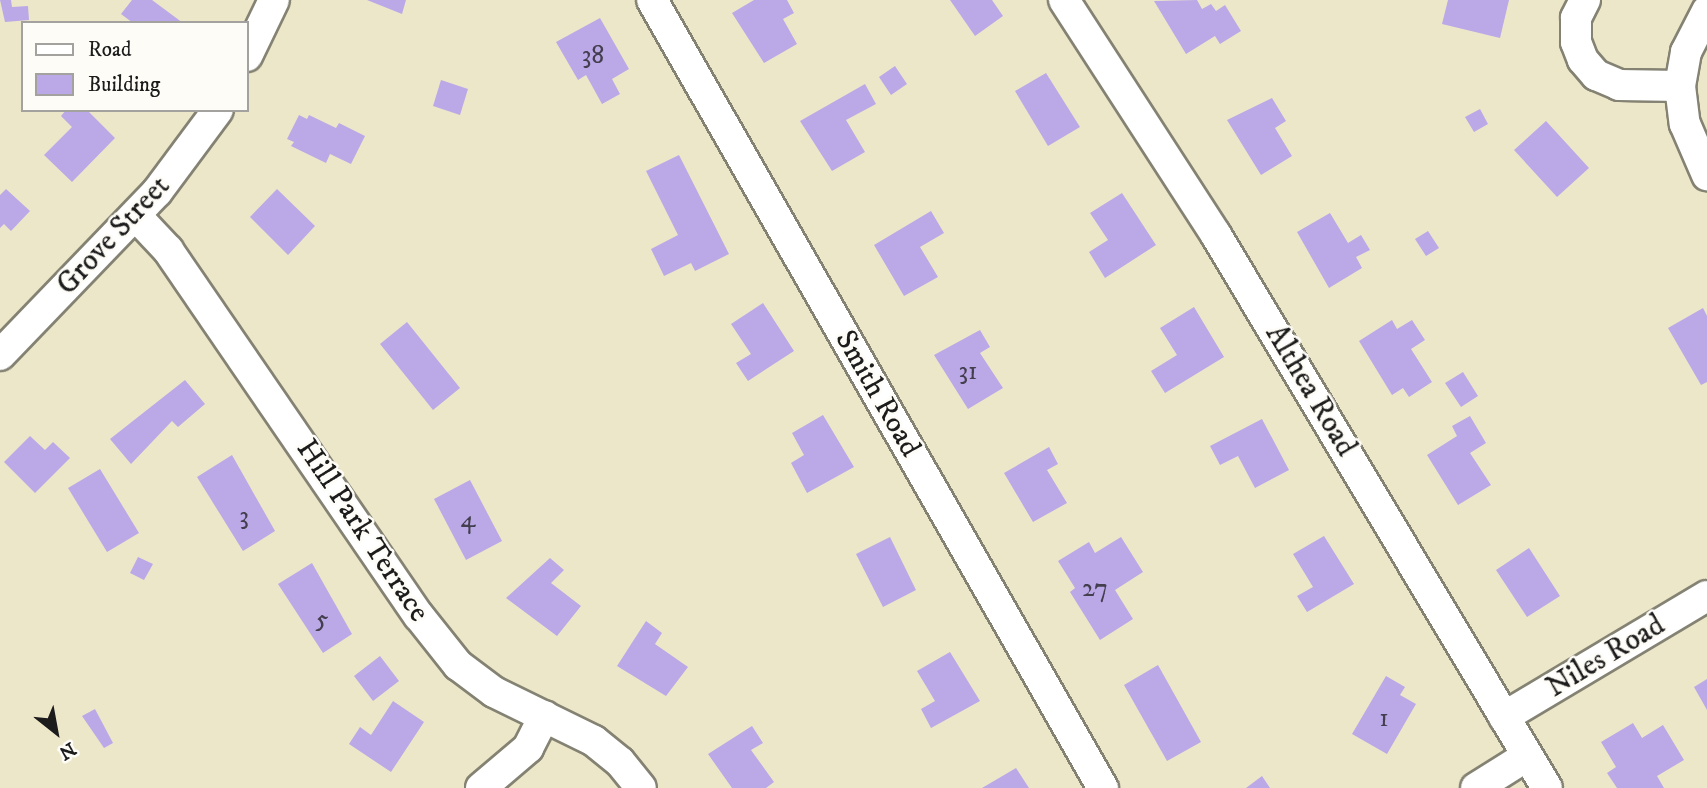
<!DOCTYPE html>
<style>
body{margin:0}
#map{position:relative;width:1707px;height:788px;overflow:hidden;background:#ede7ca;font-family:"IM FELL DW Pica",serif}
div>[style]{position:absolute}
.building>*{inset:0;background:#bba8e7}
.roads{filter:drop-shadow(2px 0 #848273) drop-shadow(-2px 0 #848273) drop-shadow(0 2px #848273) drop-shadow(0 -2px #848273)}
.minor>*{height:30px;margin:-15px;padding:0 15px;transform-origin:15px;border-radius:15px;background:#fff}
span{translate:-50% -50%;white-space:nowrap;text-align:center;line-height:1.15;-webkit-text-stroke:5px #fdfcf7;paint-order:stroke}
.number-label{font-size:26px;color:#443f4f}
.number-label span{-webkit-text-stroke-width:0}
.street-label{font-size:30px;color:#1c1c1c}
.legend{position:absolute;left:21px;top:21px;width:228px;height:91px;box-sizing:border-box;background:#fdfcf7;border:2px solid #a3a29f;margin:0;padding:9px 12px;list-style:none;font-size:21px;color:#1c1c1c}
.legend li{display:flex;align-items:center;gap:14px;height:35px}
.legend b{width:35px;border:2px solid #a3a29f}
.north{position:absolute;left:21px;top:697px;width:70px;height:70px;-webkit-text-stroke:5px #fdfcf7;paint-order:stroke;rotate:149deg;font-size:19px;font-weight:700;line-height:28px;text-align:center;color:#1c1c1c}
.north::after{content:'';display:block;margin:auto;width:24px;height:32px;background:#1c1c1c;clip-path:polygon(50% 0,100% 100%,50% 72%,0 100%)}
</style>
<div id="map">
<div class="building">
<i style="clip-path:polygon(0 0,11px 0,12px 7px,28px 6px,29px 20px,5px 22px)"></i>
<i style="clip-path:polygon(132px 0,152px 0,183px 23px,133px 23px,121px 14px)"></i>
<i style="clip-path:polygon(367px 0,406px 0,402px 14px)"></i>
<i style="clip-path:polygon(754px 0,787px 0,794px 13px,783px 19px,797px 44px,764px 63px,732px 13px)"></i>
<i style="clip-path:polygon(950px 0,992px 0,1003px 16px,975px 36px)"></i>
<i style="clip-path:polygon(1197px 0,1202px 9px,1211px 4px,1216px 11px,1225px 5px,1241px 31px,1220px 44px,1215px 36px,1186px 54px,1154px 1px)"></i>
<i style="clip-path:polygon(1448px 0,1509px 0,1500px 38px,1442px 24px)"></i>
<i style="clip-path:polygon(600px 18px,629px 69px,612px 79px,620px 94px,602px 104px,586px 75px,578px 80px,556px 42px)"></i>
<i style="clip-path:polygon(895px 66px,907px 84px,891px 95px,879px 77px)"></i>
<i style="clip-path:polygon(1046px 73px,1080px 127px,1048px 146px,1015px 91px)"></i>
<i style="clip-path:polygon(441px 80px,468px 89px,460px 115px,433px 106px)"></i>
<i style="clip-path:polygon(865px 84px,876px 104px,846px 120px,865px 152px,832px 171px,800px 121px)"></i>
<i style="clip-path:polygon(1272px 98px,1286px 121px,1275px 128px,1292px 156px,1261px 175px,1227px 120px)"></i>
<i style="clip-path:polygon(1480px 109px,1488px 124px,1474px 132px,1465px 117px)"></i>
<i style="clip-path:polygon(66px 110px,87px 110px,115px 138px,72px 182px,44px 155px,72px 127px,61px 116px)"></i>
<i style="clip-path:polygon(299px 115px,307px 119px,309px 115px,336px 128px,339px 123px,365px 136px,351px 164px,330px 154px,326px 163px,291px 146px,294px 142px,287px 139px)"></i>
<i style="clip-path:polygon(1546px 121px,1589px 168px,1557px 197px,1514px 150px)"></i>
<i style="clip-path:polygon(679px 155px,729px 254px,695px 271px,691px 263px,664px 276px,651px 249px,678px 235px,646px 171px)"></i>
<i style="clip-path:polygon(6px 189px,30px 211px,11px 231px,4px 224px,0 228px,0 195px)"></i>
<i style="clip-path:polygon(277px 189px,315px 226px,288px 255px,250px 217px)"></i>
<i style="clip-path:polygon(1122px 193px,1156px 245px,1105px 278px,1089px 252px,1108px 240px,1090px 213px)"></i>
<i style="clip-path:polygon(931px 211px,944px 233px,920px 247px,938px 277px,904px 296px,874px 245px)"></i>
<i style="clip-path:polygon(1330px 213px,1348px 243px,1361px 235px,1370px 250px,1356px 257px,1362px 268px,1329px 288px,1297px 232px)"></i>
<i style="clip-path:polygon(1428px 231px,1439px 248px,1426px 256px,1415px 239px)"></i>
<i style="clip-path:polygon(763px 303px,794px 351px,748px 381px,736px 363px,751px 354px,731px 324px)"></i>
<i style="clip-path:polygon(1194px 307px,1224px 357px,1165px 393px,1151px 371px,1177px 355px,1160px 328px)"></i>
<i style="clip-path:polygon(1703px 308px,1707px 316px,1707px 382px,1701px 385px,1668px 328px)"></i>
<i style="clip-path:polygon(1392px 320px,1397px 329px,1412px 320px,1425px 340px,1411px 349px,1432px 382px,1409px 397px,1403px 388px,1392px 395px,1359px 341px)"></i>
<i style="clip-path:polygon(407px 322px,460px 388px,433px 410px,380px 344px)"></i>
<i style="clip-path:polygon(980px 330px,990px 347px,980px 353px,1003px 388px,968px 409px,934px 355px)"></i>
<i style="clip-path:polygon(1463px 372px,1478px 396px,1461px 407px,1445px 383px)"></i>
<i style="clip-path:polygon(185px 380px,205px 404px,178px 427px,172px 421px,131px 464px,110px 439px)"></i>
<i style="clip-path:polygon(823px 415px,854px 467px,807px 493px,791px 463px,804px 455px,792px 433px)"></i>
<i style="clip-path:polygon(1470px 416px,1486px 443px,1470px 453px,1491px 485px,1458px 505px,1427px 455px,1457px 436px,1452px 426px)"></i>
<i style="clip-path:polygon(1262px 419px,1289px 470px,1255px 488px,1238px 456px,1220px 465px,1210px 446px)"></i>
<i style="clip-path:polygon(30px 436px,45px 450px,53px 442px,70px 458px,35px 493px,4px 462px)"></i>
<i style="clip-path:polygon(1049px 447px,1058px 464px,1047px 470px,1067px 503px,1033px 522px,1004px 473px)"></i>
<i style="clip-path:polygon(232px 455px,275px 531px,243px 551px,197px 477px)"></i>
<i style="clip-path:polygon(100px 469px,139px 533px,107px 552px,68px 488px)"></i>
<i style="clip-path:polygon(470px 480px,502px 541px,466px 560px,434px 499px)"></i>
<i style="clip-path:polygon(1324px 536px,1354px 584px,1307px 612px,1297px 596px,1313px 587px,1293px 554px)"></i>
<i style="clip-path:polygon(890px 537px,916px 590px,883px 607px,856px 554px)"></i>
<i style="clip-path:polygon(1121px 537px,1143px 572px,1115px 590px,1133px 619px,1100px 640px,1070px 592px,1075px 588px,1058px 561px,1089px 542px,1095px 553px)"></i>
<i style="clip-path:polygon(1529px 548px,1560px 596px,1527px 617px,1496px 570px)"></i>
<i style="clip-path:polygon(138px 557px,153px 564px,144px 580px,130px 573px)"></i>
<i style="clip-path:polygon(550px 558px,564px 570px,551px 583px,581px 606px,557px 636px,506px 598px)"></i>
<i style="clip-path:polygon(312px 563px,352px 634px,323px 653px,278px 584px)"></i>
<i style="clip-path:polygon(646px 621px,662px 633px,655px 644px,688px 667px,666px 696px,617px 666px)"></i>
<i style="clip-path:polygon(950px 652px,980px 701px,931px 728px,921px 709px,935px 701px,917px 671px)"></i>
<i style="clip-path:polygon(380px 656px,399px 681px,373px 701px,354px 676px)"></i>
<i style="clip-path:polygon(1158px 665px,1201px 742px,1167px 761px,1124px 685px)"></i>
<i style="clip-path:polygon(1386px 676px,1405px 687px,1400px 695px,1416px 704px,1387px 754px,1352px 734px)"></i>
<i style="clip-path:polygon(1707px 679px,1707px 710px,1694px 687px)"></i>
<i style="clip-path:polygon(393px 701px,424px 722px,391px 772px,349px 744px,360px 727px,371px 735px)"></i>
<i style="clip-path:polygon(95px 709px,113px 743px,104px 748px,82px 716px)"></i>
<i style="clip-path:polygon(1633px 723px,1642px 738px,1663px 725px,1684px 760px,1657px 776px,1664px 788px,1617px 788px,1607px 773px,1616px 767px,1601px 742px)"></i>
<i style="clip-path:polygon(752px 726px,763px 743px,751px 750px,774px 782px,766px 788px,732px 788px,708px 754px)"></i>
<i style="clip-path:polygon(1016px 768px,1029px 788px,982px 788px)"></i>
<i style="clip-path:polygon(1262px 776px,1270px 788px,1246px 788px)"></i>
</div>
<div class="roads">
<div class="minor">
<i style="left:652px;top:0;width:908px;rotate:60.22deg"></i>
<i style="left:1064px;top:0;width:280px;rotate:57.1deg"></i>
<i style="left:1216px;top:235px;width:644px;rotate:59.1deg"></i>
<i style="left:1585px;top:0;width:20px;rotate:117deg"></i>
<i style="left:1576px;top:18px;width:24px;rotate:90deg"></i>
<i style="left:1576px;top:42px;width:19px;rotate:69deg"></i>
<i style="left:1583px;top:60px;width:20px;rotate:49deg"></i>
<i style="left:1596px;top:75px;width:25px;rotate:23deg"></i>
<i style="left:1619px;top:85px;width:61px;rotate:0.9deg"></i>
<i style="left:1707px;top:11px;width:46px;rotate:117.1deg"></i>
<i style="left:1686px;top:52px;width:35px;rotate:100deg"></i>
<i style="left:1680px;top:86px;width:38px;rotate:83deg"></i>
<i style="left:1685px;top:124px;width:56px;rotate:66.7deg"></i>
<i style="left:247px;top:56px;width:62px;rotate:-64.3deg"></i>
<i style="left:136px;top:216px;width:47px;rotate:46.7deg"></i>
<i style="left:168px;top:250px;width:444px;rotate:55.6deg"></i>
<i style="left:419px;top:616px;width:63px;rotate:51.5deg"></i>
<i style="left:458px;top:665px;width:45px;rotate:36.9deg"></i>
<i style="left:494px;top:692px;width:111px;rotate:26.1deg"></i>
<i style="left:594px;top:741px;width:33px;rotate:39deg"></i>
<i style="left:620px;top:762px;width:33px;rotate:51deg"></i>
<i style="left:0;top:355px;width:226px;rotate:-46.1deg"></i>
<i style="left:157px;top:192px;width:102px;rotate:-53.4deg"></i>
<i style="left:1504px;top:717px;width:236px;rotate:-30.8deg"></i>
<i style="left:481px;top:788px;width:62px;rotate:-40.4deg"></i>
<i style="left:528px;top:748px;width:36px;rotate:-63deg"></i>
<i style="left:1476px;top:788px;width:60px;rotate:-32.1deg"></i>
</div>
</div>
<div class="number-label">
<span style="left:593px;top:56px">38</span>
<span style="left:968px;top:372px">31</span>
<span style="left:244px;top:517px">3</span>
<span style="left:468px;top:520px">4</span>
<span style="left:1095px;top:589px">27</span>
<span style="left:322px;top:620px">5</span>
<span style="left:1384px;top:719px">1</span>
</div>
<div class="street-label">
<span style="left:114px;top:236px;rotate:-47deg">Grove Street</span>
<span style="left:1310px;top:391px;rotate:59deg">Althea Road</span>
<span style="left:877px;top:394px;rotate:60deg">Smith Road</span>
<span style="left:362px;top:531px;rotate:56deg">Hill Park Terrace</span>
<span style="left:1606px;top:657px;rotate:-31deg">Niles Road</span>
</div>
<ul class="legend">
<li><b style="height:9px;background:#fff"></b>Road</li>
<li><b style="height:19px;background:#bba8e7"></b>Building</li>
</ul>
<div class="north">N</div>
</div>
